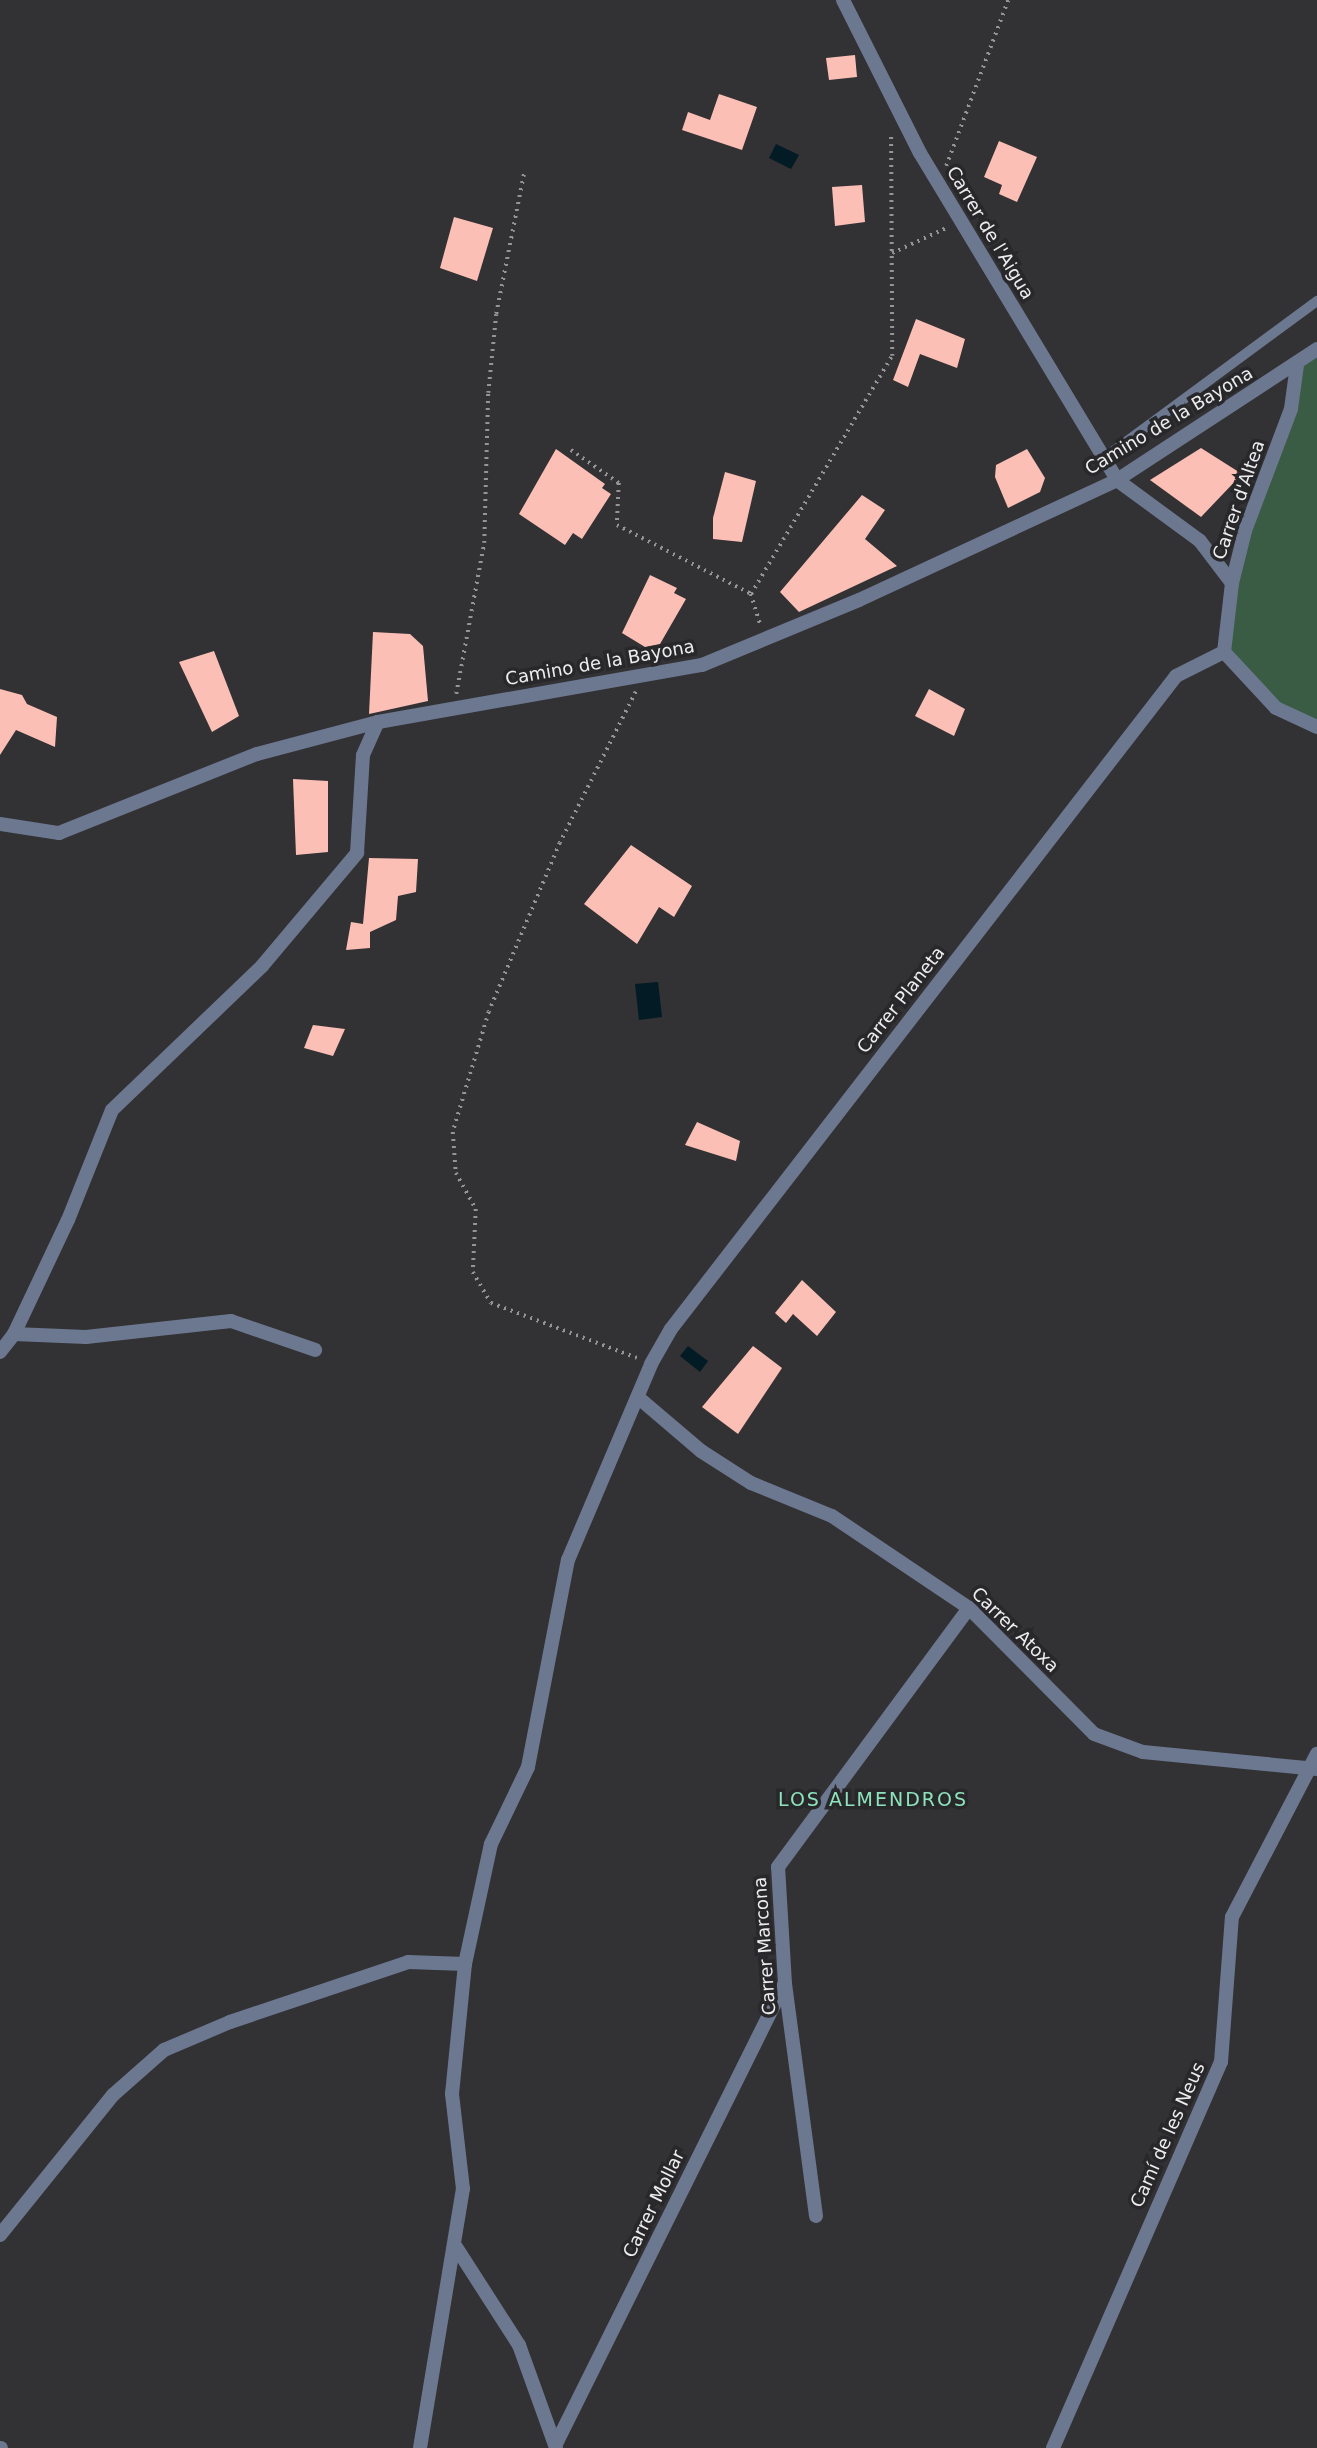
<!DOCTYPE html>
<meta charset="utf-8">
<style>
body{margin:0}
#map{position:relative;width:1317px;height:2448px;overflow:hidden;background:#323134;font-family:"DejaVu Sans",sans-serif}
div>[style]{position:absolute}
.green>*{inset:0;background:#3a5c44}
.water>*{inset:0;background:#021b24}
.building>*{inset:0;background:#fcbfb5}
.path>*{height:3.5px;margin-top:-1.75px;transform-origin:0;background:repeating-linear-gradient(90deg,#959496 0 2px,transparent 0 7px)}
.lane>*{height:10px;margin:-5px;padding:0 5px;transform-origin:5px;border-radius:5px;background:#6c7890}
.street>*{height:14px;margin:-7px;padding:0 7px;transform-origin:7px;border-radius:7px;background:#6c7890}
span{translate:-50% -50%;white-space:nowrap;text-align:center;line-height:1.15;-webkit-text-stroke:7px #28272a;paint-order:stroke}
.street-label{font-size:18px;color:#edecee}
.neighbourhood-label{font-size:19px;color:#8de2bc;letter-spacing:2px}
</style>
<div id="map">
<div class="green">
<i style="clip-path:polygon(1317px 349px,1317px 727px,1276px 708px,1224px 652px,1232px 583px,1291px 409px,1297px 365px)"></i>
</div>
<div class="water">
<i style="clip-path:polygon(776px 144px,799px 155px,791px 169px,769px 158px)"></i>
<i style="clip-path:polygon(658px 982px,662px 1017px,639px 1020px,635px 984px)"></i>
<i style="clip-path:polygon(688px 1346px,708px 1361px,700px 1372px,680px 1356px)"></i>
</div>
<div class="building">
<i style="clip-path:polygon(855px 55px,857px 77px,829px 80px,826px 58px)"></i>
<i style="clip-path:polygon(719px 94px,757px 107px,742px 150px,682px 130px,688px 112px,710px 120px)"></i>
<i style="clip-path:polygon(999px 141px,1037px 157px,1017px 202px,999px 194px,1002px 185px,984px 177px)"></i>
<i style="clip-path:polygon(862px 185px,865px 222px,835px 226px,832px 187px)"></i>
<i style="clip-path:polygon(454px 217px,493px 228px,477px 281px,440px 268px)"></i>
<i style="clip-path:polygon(916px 319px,965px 339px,957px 368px,920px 354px,908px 387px,893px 380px)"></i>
<i style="clip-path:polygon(1201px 448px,1242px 474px,1201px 517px,1150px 480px)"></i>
<i style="clip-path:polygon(556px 449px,605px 484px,602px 488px,611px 494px,582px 539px,573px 533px,565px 545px,519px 514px)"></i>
<i style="clip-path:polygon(1027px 449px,1045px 478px,1040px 492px,1008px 508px,995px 477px,996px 465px)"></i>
<i style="clip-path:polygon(725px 472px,756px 481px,742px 542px,713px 539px,713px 518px)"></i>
<i style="clip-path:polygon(862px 495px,885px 510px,865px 539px,897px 566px,799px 612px,780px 592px)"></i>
<i style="clip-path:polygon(650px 575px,677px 588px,674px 593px,686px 599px,660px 644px,645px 647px,622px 633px)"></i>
<i style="clip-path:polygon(373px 632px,410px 634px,423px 646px,428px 701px,369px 714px)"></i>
<i style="clip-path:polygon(214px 651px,239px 716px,212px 732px,179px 662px)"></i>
<i style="clip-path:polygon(0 689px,22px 695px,27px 704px,57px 717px,55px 747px,16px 730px,0 755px)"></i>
<i style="clip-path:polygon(929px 689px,965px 709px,954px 736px,915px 716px)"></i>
<i style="clip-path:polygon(293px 779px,328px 781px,328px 852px,296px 855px)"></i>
<i style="clip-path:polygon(631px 845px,692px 886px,674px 917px,659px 907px,637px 944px,584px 904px)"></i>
<i style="clip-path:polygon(369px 858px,418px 859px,416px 892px,398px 896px,396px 920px,370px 932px,370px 948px,346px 950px,351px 922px,363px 924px)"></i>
<i style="clip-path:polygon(313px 1025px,345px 1029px,333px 1056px,304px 1048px)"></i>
<i style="clip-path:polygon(697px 1122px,740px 1141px,736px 1161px,685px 1145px)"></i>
<i style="clip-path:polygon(802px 1280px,836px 1312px,817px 1336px,793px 1314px,786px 1323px,775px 1313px)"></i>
<i style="clip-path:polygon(753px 1346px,782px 1368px,738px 1434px,702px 1407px)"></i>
</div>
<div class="path">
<i style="left:946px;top:166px;width:177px;rotate:-69.5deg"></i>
<i style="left:892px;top:253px;width:60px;rotate:-24.8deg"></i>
<i style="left:571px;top:450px;width:58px;rotate:34.5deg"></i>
<i style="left:619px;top:483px;width:42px;rotate:92.7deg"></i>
<i style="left:617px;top:525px;width:151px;rotate:27.2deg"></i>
<i style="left:751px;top:594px;width:31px;rotate:73deg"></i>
<i style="left:751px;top:594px;width:277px;rotate:-59.4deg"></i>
<i style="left:892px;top:356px;width:222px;rotate:-90.3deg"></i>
<i style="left:636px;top:692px;width:169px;rotate:116.7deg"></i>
<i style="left:560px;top:843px;width:183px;rotate:112.8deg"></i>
<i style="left:489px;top:1012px;width:125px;rotate:106.7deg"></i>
<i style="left:453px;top:1132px;width:41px;rotate:85.8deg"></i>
<i style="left:456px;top:1173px;width:41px;rotate:60.9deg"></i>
<i style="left:476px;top:1209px;width:63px;rotate:92.7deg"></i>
<i style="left:473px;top:1272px;width:36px;rotate:60deg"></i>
<i style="left:491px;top:1303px;width:156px;rotate:20.6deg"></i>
<i style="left:456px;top:694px;width:154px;rotate:-79.5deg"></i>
<i style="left:484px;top:543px;width:150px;rotate:-88.5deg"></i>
<i style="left:488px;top:393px;width:79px;rotate:-84.2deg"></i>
<i style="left:496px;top:314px;width:144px;rotate:-78.8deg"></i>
</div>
<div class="lane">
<i style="left:1104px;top:458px;width:265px;rotate:-36.4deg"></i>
</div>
<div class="street">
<i style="left:843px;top:0;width:171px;rotate:63.3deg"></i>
<i style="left:920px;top:153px;width:382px;rotate:58.9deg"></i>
<i style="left:1117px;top:480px;width:103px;rotate:36.3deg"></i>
<i style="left:1200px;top:541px;width:53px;rotate:52.7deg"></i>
<i style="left:1297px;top:365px;width:44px;rotate:97.8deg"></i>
<i style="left:1291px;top:409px;width:130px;rotate:110.7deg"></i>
<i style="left:1245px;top:531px;width:54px;rotate:104deg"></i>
<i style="left:1232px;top:583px;width:69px;rotate:96.6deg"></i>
<i style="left:1224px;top:652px;width:76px;rotate:47.1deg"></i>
<i style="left:1276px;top:708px;width:45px;rotate:24.9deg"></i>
<i style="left:0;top:824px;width:60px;rotate:8.7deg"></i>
<i style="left:59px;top:833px;width:213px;rotate:-21.8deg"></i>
<i style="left:257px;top:754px;width:125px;rotate:-14.8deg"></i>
<i style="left:378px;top:722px;width:329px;rotate:-10deg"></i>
<i style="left:702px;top:665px;width:170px;rotate:-22.5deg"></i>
<i style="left:859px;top:600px;width:285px;rotate:-24.9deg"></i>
<i style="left:1117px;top:480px;width:239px;rotate:-33.2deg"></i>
<i style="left:14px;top:1334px;width:72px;rotate:2.4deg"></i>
<i style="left:86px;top:1337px;width:146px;rotate:-6.3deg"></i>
<i style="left:231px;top:1321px;width:89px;rotate:19deg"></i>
<i style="left:0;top:1352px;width:23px;rotate:-52deg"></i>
<i style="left:14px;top:1334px;width:126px;rotate:-64.7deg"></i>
<i style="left:68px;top:1220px;width:118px;rotate:-68.2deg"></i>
<i style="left:112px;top:1110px;width:208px;rotate:-43.8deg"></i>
<i style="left:262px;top:966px;width:148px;rotate:-49.9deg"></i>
<i style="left:357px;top:853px;width:98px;rotate:-86.5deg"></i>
<i style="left:363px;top:755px;width:36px;rotate:-66deg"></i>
<i style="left:640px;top:1399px;width:80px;rotate:40.4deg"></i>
<i style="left:701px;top:1451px;width:59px;rotate:32.6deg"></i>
<i style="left:751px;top:1483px;width:87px;rotate:22.2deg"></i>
<i style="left:832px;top:1516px;width:165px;rotate:33.9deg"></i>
<i style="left:969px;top:1608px;width:177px;rotate:45.2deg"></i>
<i style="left:1094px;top:1734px;width:52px;rotate:20.2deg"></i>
<i style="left:1143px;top:1752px;width:175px;rotate:5.6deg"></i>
<i style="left:816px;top:2216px;width:234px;rotate:-97.6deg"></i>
<i style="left:785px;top:1984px;width:117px;rotate:-93.4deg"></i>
<i style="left:778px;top:1867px;width:322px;rotate:-53.6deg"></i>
<i style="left:0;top:2235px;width:180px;rotate:-51.1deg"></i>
<i style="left:113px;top:2095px;width:68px;rotate:-41.4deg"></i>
<i style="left:164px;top:2050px;width:72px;rotate:-23deg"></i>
<i style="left:230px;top:2022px;width:188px;rotate:-18.6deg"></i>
<i style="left:408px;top:1962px;width:57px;rotate:2deg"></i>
<i style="left:465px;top:1964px;width:123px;rotate:-77.8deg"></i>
<i style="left:491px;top:1844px;width:85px;rotate:-64.3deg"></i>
<i style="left:528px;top:1767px;width:211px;rotate:-79.1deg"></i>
<i style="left:568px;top:1560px;width:213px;rotate:-67deg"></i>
<i style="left:651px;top:1364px;width:40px;rotate:-60.3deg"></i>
<i style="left:671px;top:1329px;width:825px;rotate:-52.28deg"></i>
<i style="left:1176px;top:676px;width:54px;rotate:-26.6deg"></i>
<i style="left:456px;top:2247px;width:117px;rotate:57.3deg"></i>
<i style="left:519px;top:2345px;width:109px;rotate:70.2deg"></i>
<i style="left:557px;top:2442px;width:510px;rotate:-63.59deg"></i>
<i style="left:0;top:2448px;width:1px"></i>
<i style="left:420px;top:2448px;width:263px;rotate:-80.6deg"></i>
<i style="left:463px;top:2189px;width:96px;rotate:-96.6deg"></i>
<i style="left:452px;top:2094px;width:131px;rotate:-84.3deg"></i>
<i style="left:1053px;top:2448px;width:421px;rotate:-66.5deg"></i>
<i style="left:1221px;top:2062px;width:145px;rotate:-85.7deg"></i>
<i style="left:1232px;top:1917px;width:184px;rotate:-62.5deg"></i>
</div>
<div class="street-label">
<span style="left:990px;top:233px;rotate:59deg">Carrer de l'Aigua</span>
<span style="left:1169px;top:421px;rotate:-31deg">Camino de la Bayona</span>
<span style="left:1239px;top:500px;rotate:-71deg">Carrer d'Altea</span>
<span style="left:600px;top:663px;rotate:-10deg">Camino de la Bayona</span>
<span style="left:901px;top:1000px;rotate:-52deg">Carrer Planeta</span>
<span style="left:1015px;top:1630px;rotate:44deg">Carrer Atoxa</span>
<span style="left:765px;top:1946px;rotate:-94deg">Carrer Marcona</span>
<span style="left:1168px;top:2135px;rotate:-66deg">Camí de les Neus</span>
<span style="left:654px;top:2204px;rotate:-64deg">Carrer Mollar</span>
</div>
<div class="neighbourhood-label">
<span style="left:873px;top:1800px">LOS ALMENDROS</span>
</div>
</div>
